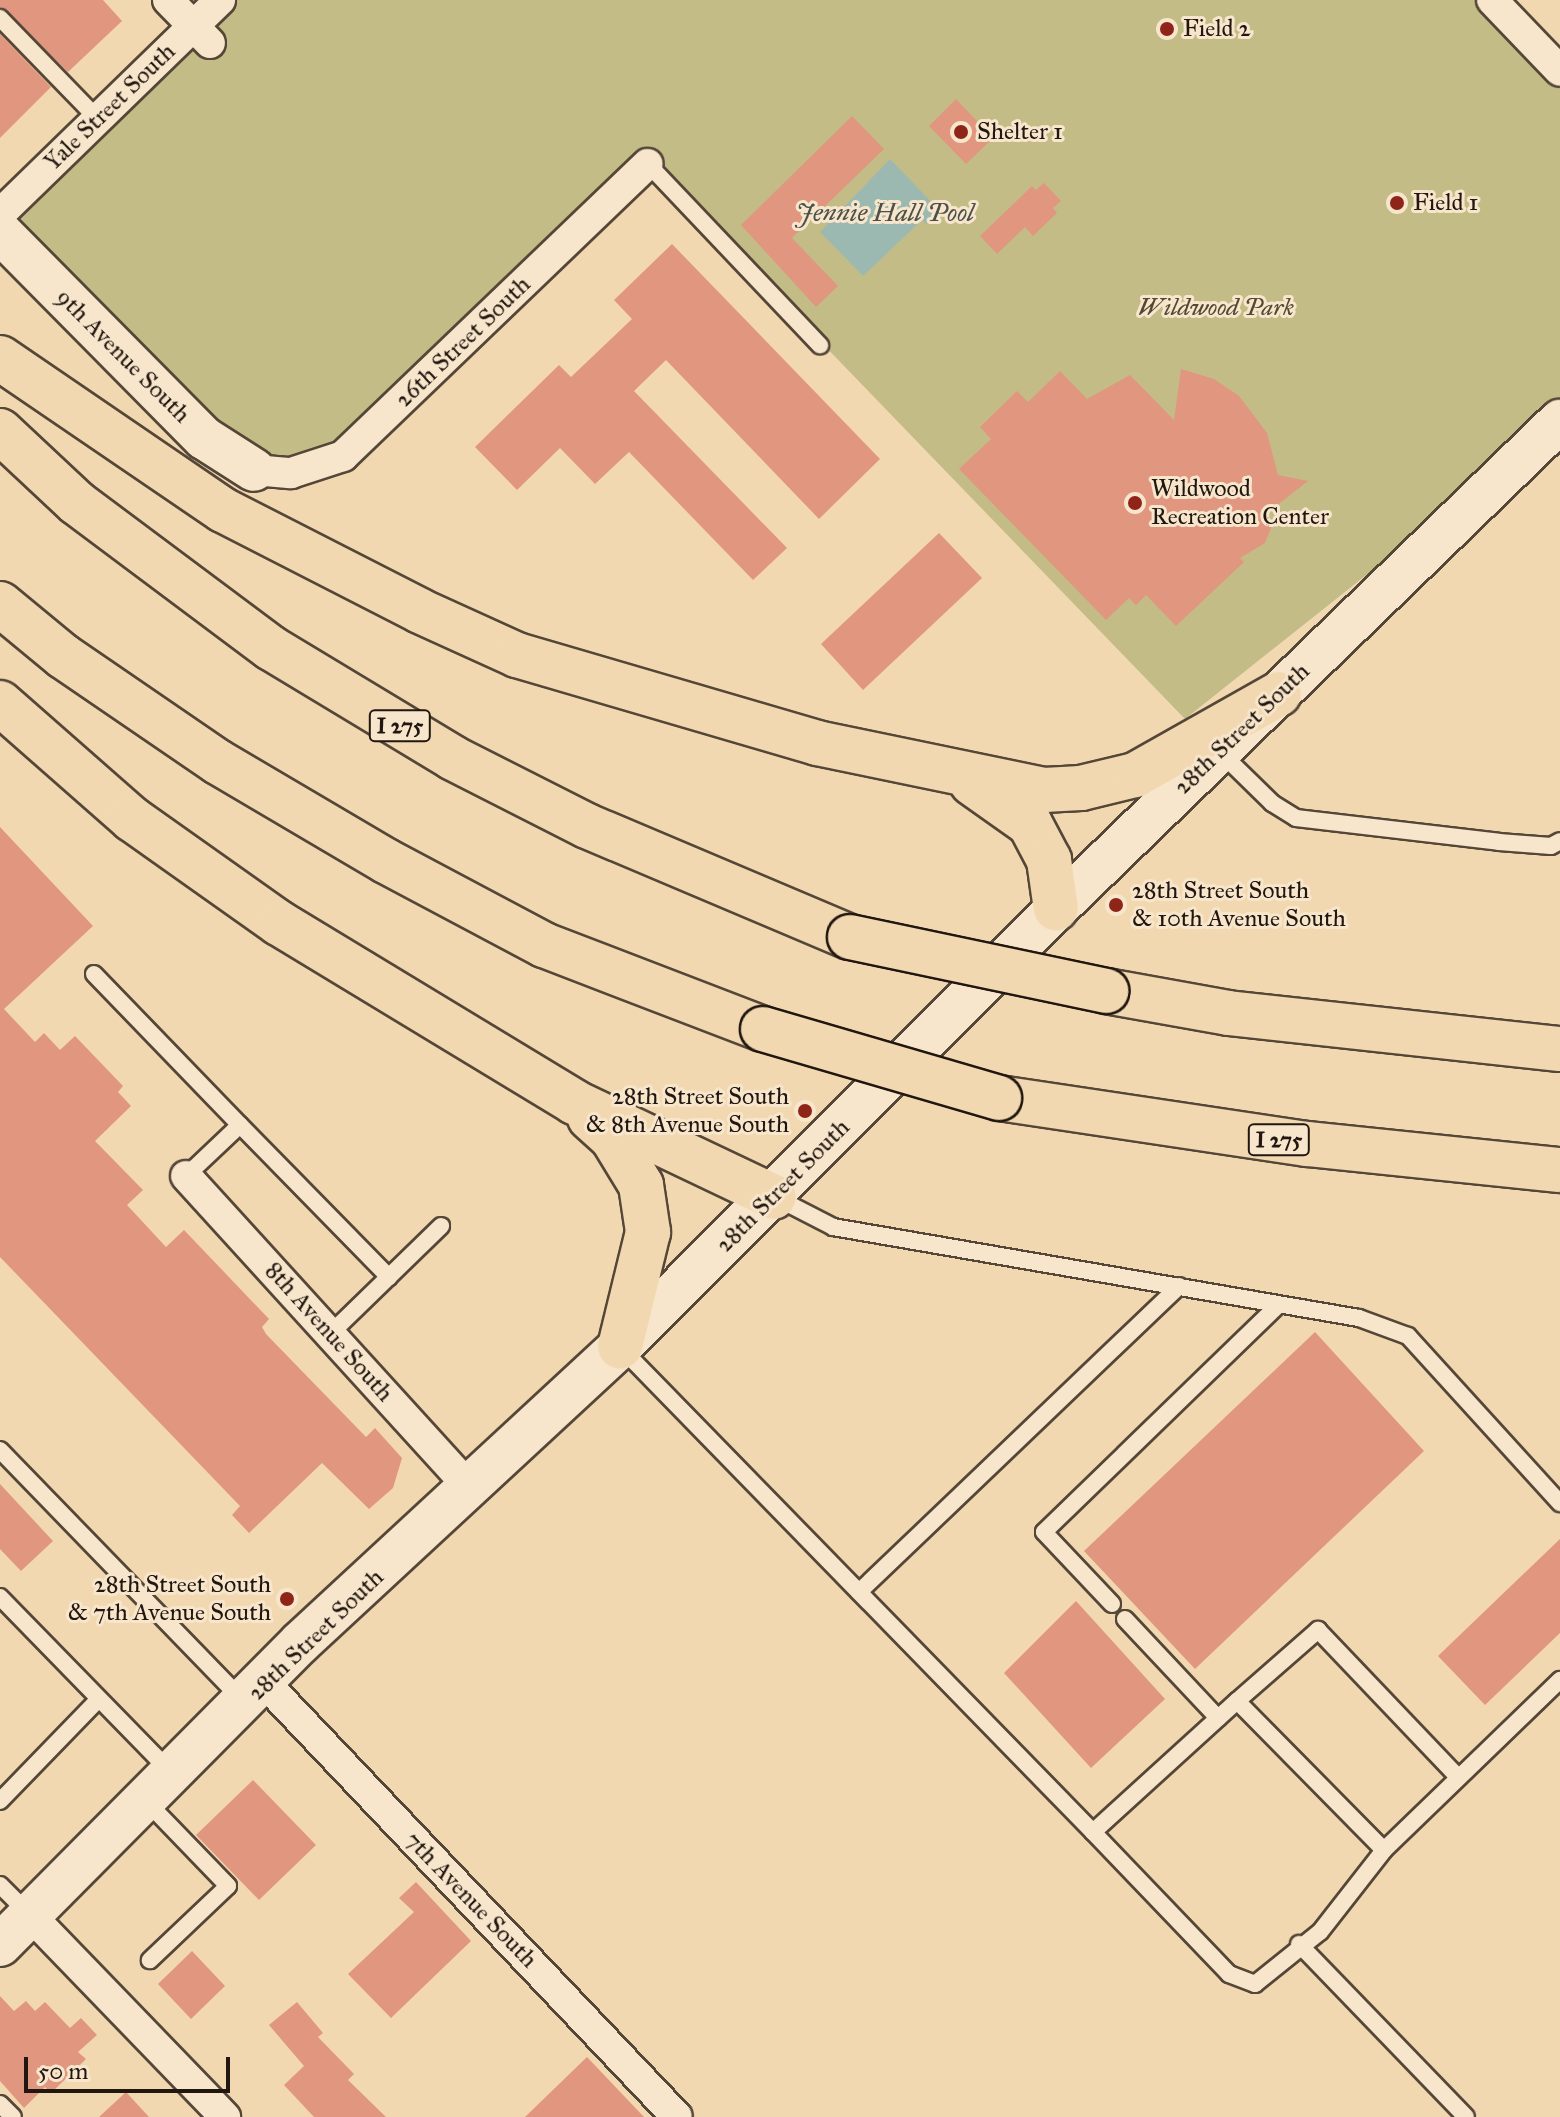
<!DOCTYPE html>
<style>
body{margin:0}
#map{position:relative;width:1560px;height:2117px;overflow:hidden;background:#f2d8b0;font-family:"IM FELL Great Primer",serif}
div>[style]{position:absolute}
.green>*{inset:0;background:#c3bc86}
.water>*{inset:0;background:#9cb9b1}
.building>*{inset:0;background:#e19680}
.roads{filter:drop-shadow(2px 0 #554738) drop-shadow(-2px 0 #554738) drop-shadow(0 2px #554738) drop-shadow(0 -2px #554738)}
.lane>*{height:16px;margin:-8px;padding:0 8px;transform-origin:8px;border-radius:8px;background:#f7e6cc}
.street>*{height:30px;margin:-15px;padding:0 15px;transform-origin:15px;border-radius:15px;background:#f7e6cc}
.secondary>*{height:42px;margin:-21px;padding:0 21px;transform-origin:21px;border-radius:21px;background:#f7e6cc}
.highway>*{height:44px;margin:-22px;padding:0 22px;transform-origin:22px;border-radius:22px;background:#f2d8b0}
.bridges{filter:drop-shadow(2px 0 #211710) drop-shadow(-2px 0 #211710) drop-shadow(0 2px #211710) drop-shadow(0 -2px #211710)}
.highway-bridge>*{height:44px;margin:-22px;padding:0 22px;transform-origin:22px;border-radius:22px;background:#f2d8b0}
.dots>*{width:22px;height:22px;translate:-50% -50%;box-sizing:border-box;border:4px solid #f7e6cc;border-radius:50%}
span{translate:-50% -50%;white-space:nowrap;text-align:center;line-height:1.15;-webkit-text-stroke:6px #f7e6cc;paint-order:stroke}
.shield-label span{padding:2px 6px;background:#f7e6cc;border:2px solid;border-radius:6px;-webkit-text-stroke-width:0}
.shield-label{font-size:22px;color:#211710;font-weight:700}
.poi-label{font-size:24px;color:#211710}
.left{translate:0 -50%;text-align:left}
.right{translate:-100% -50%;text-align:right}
.street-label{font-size:24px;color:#211710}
.park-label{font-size:24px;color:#524933;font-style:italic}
.water-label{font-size:26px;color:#4c5048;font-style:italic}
.scale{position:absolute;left:24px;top:2057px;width:206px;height:36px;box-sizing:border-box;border:4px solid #211710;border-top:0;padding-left:10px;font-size:24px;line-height:28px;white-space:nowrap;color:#211710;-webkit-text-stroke:6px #f7e6cc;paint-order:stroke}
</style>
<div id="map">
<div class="green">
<i style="clip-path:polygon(219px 0,1492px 0,1560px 71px,1560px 421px,1185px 719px,649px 164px,354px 446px,254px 470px,0 214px)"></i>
</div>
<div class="water">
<i style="clip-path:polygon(890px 159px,940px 211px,926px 224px,922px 220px,863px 276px,820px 232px)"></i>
</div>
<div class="building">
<i style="clip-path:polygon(0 0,103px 0,122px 21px,68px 72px,0 7px)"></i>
<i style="clip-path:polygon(0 34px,51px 87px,0 138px)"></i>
<i style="clip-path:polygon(956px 99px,993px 138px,966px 164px,929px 126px)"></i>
<i style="clip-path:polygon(852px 116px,884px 149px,792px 238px,838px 286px,816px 307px,741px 225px)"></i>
<i style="clip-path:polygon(1044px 183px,1061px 201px,1053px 208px,1057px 213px,1033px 236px,1025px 227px,997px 254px,980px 236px,1032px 186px,1036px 190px)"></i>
<i style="clip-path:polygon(672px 244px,880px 459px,819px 519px,666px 360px,634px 391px,787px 548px,753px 580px,629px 452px,595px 484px,560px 448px,517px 490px,475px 447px,559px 365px,571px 377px,632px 319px,614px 300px)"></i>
<i style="clip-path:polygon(1181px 369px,1214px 379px,1239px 396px,1267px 433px,1278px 475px,1308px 481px,1267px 513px,1271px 528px,1265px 543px,1240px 558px,1244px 562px,1176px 626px,1146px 595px,1136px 605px,1129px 598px,1106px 620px,959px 469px,991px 439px,980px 427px,1017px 391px,1028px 402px,1060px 371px,1087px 399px,1130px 375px,1174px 420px)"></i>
<i style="clip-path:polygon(939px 533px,982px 578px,863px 690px,821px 644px)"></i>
<i style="clip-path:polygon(0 827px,93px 926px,4px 1009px,35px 1042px,44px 1033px,60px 1050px,75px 1036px,123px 1086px,118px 1092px,131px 1106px,95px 1141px,143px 1190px,127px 1205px,166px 1247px,184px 1230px,269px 1319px,262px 1327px,266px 1334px,366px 1437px,375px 1428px,402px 1458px,393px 1488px,369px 1509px,322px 1463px,249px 1533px,232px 1515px,240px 1506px,0 1257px)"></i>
<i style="clip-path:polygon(1315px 1332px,1424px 1451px,1195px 1669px,1084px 1551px)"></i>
<i style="clip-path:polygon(0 1484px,53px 1541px,21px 1571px,0 1549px)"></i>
<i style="clip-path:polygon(1560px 1539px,1560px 1633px,1485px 1705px,1438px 1656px)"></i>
<i style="clip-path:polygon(1076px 1601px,1165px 1699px,1091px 1768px,1004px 1673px)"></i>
<i style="clip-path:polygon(253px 1780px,316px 1845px,259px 1900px,196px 1835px)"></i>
<i style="clip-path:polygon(416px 1882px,471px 1941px,391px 2018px,348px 1974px,414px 1912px,399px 1898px)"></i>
<i style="clip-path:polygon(192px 1951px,225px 1986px,191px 2019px,158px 1984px)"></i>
<i style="clip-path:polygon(0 1996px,14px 2011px,26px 2001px,35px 2011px,45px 2002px,70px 2028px,81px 2018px,97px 2035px,78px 2052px,86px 2059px,51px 2093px,45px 2087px,24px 2108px,0 2081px)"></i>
<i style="clip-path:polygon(297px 2002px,323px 2033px,318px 2037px,354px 2074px,348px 2080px,386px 2117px,314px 2117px,284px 2085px,304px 2066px,269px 2025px)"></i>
<i style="clip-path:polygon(587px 2057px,644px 2117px,525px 2117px)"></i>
<i style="clip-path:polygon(126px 2092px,149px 2117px,99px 2117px)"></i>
</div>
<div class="roads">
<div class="lane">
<i style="left:0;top:18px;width:141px;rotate:45.9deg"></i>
<i style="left:648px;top:164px;width:250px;rotate:46.5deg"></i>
<i style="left:1220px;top:752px;width:73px;rotate:44.4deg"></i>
<i style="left:1272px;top:803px;width:28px;rotate:32deg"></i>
<i style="left:1296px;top:818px;width:204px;rotate:6.7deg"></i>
<i style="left:1499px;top:842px;width:52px;rotate:4.4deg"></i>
<i style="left:1551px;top:846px;width:10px;rotate:-29deg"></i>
<i style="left:94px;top:974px;width:210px;rotate:46deg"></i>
<i style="left:186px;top:1176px;width:74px;rotate:-43.4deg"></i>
<i style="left:240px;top:1125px;width:213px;rotate:45.6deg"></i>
<i style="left:775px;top:1197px;width:65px;rotate:27.3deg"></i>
<i style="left:833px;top:1227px;width:534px;rotate:9.82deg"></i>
<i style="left:1359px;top:1318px;width:52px;rotate:20.2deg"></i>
<i style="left:1408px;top:1336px;width:226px;rotate:47.7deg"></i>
<i style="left:330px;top:1334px;width:155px;rotate:-44.2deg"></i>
<i style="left:621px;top:1348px;width:676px;rotate:45.72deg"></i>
<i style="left:1093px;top:1832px;width:195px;rotate:-42.3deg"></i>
<i style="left:1237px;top:1701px;width:209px;rotate:45.4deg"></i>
<i style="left:1384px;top:1850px;width:245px;rotate:-44deg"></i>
<i style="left:0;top:1450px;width:347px;rotate:45.9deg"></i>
<i style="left:859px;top:1592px;width:443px;rotate:-43.7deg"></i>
<i style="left:0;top:1597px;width:246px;rotate:45.7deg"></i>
<i style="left:1112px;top:1604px;width:99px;rotate:-133.4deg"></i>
<i style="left:1044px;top:1532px;width:327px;rotate:-44.1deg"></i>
<i style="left:1125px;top:1619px;width:136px;rotate:46.8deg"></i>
<i style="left:1237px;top:1701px;width:108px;rotate:-41.2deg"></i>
<i style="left:1318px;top:1630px;width:203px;rotate:46.4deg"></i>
<i style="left:0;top:1801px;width:142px;rotate:-45.9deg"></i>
<i style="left:146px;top:1801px;width:118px;rotate:46deg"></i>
<i style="left:228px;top:1886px;width:108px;rotate:136.5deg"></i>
<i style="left:1093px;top:1832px;width:197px;rotate:46.2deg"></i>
<i style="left:1229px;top:1974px;width:28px;rotate:21deg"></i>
<i style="left:1255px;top:1984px;width:83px;rotate:-38.7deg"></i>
<i style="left:1320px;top:1932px;width:104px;rotate:-52deg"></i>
<i style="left:0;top:1885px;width:42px;rotate:45deg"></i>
<i style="left:1299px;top:1944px;width:240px;rotate:46deg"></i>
<i style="left:0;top:2104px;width:18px;rotate:45deg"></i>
</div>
<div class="street">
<i style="left:168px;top:0;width:60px;rotate:45.7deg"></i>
<i style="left:1492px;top:0;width:98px;rotate:46.2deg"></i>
<i style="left:0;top:214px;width:307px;rotate:-44.2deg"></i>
<i style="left:254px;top:470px;width:37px;rotate:5deg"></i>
<i style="left:291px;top:473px;width:55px;rotate:-18.1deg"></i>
<i style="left:343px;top:456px;width:422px;rotate:-43.8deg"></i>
<i style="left:186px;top:1176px;width:423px;rotate:47.7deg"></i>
<i style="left:265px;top:1683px;width:598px;rotate:46.49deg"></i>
<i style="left:30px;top:1915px;width:281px;rotate:46deg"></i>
</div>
<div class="secondary">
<i style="left:0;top:232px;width:290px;rotate:45.3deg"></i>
<i style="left:204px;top:438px;width:59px;rotate:32.6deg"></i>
<i style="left:0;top:1945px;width:427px;rotate:-45.2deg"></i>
<i style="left:301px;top:1642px;width:434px;rotate:-42.8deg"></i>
<i style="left:620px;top:1347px;width:618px;rotate:-45.13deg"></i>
<i style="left:1056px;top:909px;width:702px;rotate:-44.08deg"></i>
</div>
<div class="highway">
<i style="left:0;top:358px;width:270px;rotate:34.3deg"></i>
<i style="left:223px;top:510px;width:221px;rotate:27.1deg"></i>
<i style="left:420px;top:611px;width:107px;rotate:24.4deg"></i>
<i style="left:517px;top:655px;width:313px;rotate:16.3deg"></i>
<i style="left:817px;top:743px;width:232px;rotate:11.7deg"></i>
<i style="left:1044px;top:790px;width:37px;rotate:-3deg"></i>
<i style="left:1081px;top:788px;width:56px;rotate:-13.5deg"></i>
<i style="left:1135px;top:775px;width:165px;rotate:-29.4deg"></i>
<i style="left:0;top:431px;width:105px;rotate:43.1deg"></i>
<i style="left:77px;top:503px;width:242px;rotate:36.8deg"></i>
<i style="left:271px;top:648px;width:213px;rotate:31.1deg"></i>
<i style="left:453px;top:758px;width:150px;rotate:26.9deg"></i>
<i style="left:587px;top:826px;width:285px;rotate:22.9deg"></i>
<i style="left:0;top:604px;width:82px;rotate:39.5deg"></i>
<i style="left:63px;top:656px;width:188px;rotate:34.4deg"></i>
<i style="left:218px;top:762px;width:195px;rotate:30.5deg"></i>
<i style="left:386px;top:861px;width:179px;rotate:28deg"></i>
<i style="left:544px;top:945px;width:235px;rotate:21deg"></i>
<i style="left:0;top:703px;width:176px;rotate:41.3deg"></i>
<i style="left:132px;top:819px;width:180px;rotate:35.3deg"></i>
<i style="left:279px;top:923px;width:345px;rotate:31.2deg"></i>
<i style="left:574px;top:1102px;width:221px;rotate:25.4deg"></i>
<i style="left:972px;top:783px;width:71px;rotate:35.3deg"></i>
<i style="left:1030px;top:824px;width:41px;rotate:62.2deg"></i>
<i style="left:1049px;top:860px;width:49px;rotate:81.9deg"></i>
<i style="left:1106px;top:991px;width:124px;rotate:10.2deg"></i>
<i style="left:1228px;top:1013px;width:334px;rotate:6.2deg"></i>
<i style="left:999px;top:1098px;width:311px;rotate:8.5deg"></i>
<i style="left:1307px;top:1144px;width:254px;rotate:5.9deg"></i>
<i style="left:590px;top:1118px;width:31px;rotate:42deg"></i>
<i style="left:613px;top:1139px;width:54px;rotate:58.7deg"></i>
<i style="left:641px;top:1185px;width:48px;rotate:81.5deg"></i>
<i style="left:648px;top:1232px;width:118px;rotate:103.7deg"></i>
</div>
</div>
<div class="bridges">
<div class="highway-bridge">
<i style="left:850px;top:937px;width:262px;rotate:11.9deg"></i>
<i style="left:763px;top:1029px;width:246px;rotate:16.3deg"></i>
</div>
</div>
<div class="dots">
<i style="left:1167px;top:29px;background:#8f2418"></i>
<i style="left:961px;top:132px;background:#8f2418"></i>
<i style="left:1397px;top:203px;background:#8f2418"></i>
<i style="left:1135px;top:503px;background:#8f2418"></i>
<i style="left:1116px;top:905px;background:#8f2418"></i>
<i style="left:805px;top:1111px;background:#8f2418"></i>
<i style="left:287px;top:1599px;background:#8f2418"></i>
</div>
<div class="shield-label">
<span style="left:400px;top:726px">I 275</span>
<span style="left:1279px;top:1140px">I 275</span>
</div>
<div class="poi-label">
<span class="left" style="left:1183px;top:29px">Field 2</span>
<span class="left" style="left:977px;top:132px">Shelter 1</span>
<span class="left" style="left:1413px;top:203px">Field 1</span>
<span class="left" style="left:1151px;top:503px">Wildwood<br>Recreation Center</span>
<span class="left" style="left:1132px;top:905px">28th Street South<br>&amp; 10th Avenue South</span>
<span class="right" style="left:789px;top:1111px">28th Street South<br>&amp; 8th Avenue South</span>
<span class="right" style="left:271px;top:1599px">28th Street South<br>&amp; 7th Avenue South</span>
</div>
<div class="street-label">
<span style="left:110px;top:107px;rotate:-44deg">Yale Street South</span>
<span style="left:463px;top:342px;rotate:-44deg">26th Street South</span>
<span style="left:123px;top:356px;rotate:45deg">9th Avenue South</span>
<span style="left:1242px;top:729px;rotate:-44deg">28th Street South</span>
<span style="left:783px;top:1186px;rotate:-45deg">28th Street South</span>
<span style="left:329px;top:1332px;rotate:48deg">8th Avenue South</span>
<span style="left:316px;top:1635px;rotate:-44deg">28th Street South</span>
<span style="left:471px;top:1900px;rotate:46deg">7th Avenue South</span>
</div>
<div class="park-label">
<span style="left:1216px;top:308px">Wildwood Park</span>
</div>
<div class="water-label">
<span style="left:885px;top:213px">Jennie Hall Pool</span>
</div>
<div class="scale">50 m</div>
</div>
